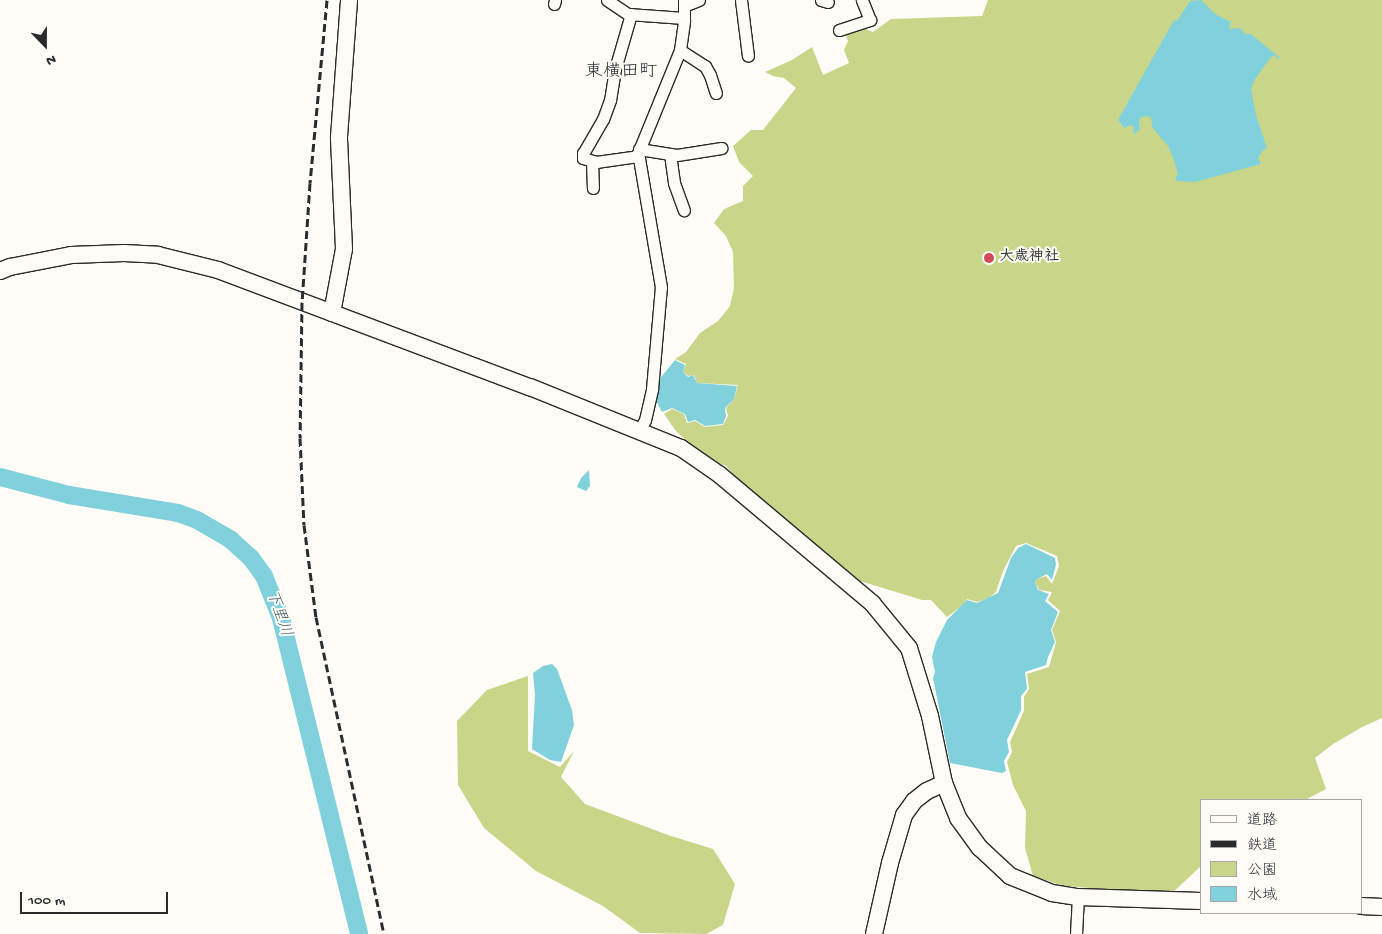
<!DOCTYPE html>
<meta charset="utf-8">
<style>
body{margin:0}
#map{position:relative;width:1382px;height:934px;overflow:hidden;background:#fdfcf7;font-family:"Gochi Hand","Klee One",sans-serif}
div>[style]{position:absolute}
.green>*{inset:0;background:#c9d68a}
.water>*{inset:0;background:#80d1db}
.river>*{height:18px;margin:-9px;padding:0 9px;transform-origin:9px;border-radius:9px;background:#80d1db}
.roads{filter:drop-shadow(1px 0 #2b2b2b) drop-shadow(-1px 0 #2b2b2b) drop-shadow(0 1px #2b2b2b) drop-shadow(0 -1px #2b2b2b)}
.street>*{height:11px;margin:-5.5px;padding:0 5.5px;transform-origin:5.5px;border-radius:5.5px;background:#fdfcf7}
.secondary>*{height:16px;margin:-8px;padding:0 8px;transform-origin:8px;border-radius:8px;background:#fdfcf7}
.rail>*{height:3px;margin-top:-1.5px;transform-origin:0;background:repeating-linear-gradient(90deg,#2b2b2b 0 8px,transparent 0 12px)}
.dots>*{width:14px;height:14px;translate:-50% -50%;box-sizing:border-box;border:2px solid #fdfcf7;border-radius:50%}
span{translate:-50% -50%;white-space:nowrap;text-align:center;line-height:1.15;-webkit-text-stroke:4px #fdfcf7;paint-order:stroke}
.poi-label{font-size:15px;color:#2b2b2b;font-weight:700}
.left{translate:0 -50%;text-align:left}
.water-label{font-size:16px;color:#445d60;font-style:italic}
.quarter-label{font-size:18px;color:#2b2b2b}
.legend{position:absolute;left:1200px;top:799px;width:162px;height:115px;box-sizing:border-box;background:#fdfcf7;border:1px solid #a9a8a5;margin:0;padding:6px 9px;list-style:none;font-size:15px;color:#2b2b2b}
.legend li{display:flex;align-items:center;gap:10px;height:25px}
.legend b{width:25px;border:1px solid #a9a8a5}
.north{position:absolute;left:20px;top:20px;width:50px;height:50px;-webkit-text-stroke:4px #fdfcf7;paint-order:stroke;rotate:158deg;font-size:14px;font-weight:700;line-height:20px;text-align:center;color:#2b2b2b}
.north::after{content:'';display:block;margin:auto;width:18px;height:22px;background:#2b2b2b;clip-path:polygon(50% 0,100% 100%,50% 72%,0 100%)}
.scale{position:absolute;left:20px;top:892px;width:148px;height:22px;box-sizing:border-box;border:2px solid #2b2b2b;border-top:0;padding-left:6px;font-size:15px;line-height:18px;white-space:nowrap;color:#2b2b2b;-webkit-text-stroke:4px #fdfcf7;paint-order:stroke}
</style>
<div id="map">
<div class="green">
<i style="clip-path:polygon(988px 0,1382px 0,1382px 718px,1362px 727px,1333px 744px,1315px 758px,1326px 789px,1305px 800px,1201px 800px,1201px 866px,1171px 894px,1064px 886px,1033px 876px,1025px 848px,1026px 811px,1013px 785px,1007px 762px,1012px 752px,1010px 742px,1024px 711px,1024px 697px,1029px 689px,1027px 674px,1049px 667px,1056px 642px,1052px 630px,1060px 611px,1048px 600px,1052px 592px,1039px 590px,1035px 582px,1037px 579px,1046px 576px,1052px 584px,1059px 566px,1057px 556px,1026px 543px,1016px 546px,1003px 571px,996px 592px,989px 598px,977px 602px,967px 599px,963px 605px,947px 617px,931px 600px,922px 600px,860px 581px,740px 482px,725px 465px,717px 464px,693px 447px,676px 431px,664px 414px,672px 409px,684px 414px,687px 423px,695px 421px,705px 427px,723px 425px,728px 416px,726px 408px,734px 399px,738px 385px,697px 383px,694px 375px,688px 376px,683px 372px,686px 364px,675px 359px,686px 352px,700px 333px,718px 321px,730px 306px,734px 288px,733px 252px,726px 236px,714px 223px,724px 209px,743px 201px,743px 186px,753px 176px,739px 162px,733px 146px,751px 130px,763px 130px,796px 88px,784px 78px,773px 76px,765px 72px,792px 60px,812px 47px,823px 75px,849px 63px,844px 50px,848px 41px,845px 33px,861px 27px,873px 32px,891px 19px,982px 16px)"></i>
<i style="clip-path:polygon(528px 676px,528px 751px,560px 767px,574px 751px,561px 777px,585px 804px,668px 835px,713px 849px,735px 884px,723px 925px,706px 934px,640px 933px,603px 906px,536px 871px,484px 828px,458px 785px,457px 721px,487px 690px)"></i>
</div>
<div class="water">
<i style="clip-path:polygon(1201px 0,1215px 14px,1231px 22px,1229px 29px,1240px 28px,1245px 34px,1251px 34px,1280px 58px,1277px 59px,1275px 55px,1271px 57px,1255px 79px,1251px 89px,1256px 115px,1267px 148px,1263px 150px,1258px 158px,1261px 164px,1195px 182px,1177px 181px,1175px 178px,1178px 174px,1173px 157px,1168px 146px,1152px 127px,1151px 117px,1145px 116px,1139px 119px,1140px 130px,1133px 134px,1134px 127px,1131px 125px,1124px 128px,1118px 120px,1174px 20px,1177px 21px,1190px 1px)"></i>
<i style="clip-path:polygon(675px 360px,685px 365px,683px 372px,688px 377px,693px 375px,697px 383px,737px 386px,734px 399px,725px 408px,726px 416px,723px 424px,705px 426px,695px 420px,688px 422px,685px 414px,672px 408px,662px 412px,653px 395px,654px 386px)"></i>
<i style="clip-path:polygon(589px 470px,590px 486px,586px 491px,577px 487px,581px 478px)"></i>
<i style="clip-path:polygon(1026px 544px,1055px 558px,1056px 565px,1052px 580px,1047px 574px,1037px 579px,1035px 582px,1038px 590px,1049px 594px,1045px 601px,1058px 612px,1051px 630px,1055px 642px,1048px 657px,1046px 665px,1025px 672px,1027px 689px,1021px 696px,1021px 710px,1007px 740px,1009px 752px,1004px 761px,1006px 771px,1002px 773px,950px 763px,933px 678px,935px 672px,932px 657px,936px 642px,947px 620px,967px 600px,977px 603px,998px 593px,1011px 558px,1018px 548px)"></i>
<i style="clip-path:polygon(552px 664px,557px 669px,572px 710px,574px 725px,561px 762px,550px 760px,532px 749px,535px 695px,533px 673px,543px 666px)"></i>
</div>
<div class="river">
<i style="left:0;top:477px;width:71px;rotate:14.6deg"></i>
<i style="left:69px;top:495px;width:110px;rotate:9.4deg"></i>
<i style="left:178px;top:513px;width:20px;rotate:20deg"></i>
<i style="left:197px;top:520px;width:39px;rotate:30deg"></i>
<i style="left:231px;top:540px;width:27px;rotate:42deg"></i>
<i style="left:251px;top:558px;width:22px;rotate:54deg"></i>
<i style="left:264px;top:576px;width:45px;rotate:68deg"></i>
<i style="left:281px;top:618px;width:325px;rotate:76.1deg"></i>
</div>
<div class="roads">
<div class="street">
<i style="left:607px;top:0;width:25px;rotate:34deg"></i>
<i style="left:628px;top:14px;width:56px;rotate:4.1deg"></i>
<i style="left:741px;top:0;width:56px;rotate:82.9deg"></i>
<i style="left:821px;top:0;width:7px;rotate:16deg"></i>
<i style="left:554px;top:4px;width:4px;rotate:-76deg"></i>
<i style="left:684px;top:6px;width:16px;rotate:-22deg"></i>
<i style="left:631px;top:14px;width:57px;rotate:106.2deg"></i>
<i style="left:615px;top:69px;width:31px;rotate:99deg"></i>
<i style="left:610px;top:100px;width:20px;rotate:110deg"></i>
<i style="left:603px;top:119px;width:39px;rotate:120deg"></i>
<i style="left:583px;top:153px;width:5px;rotate:90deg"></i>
<i style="left:583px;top:158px;width:14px;rotate:17deg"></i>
<i style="left:596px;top:162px;width:42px;rotate:-8.1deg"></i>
<i style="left:839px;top:30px;width:33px;rotate:-18deg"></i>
<i style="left:870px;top:20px;width:22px;rotate:-112deg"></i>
<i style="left:680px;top:50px;width:30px;rotate:33deg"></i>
<i style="left:705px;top:66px;width:10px;rotate:61deg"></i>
<i style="left:710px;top:75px;width:19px;rotate:72deg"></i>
<i style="left:639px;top:149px;width:38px;rotate:9deg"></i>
<i style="left:677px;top:155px;width:45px;rotate:-9deg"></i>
<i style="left:670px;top:154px;width:29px;rotate:82deg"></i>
<i style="left:674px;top:183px;width:29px;rotate:70deg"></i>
<i style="left:592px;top:161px;width:27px;rotate:88deg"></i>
<i style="left:638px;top:432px;width:14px;rotate:-60deg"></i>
<i style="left:645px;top:420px;width:32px;rotate:-77deg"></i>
<i style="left:652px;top:389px;width:102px;rotate:-85deg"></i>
<i style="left:661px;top:287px;width:136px;rotate:-99.7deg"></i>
<i style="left:638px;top:153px;width:111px;rotate:-67.8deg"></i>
<i style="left:680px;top:50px;width:30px;rotate:-82deg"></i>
<i style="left:684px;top:20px;width:20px;rotate:-90deg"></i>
<i style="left:1076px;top:934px;width:37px;rotate:-87deg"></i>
</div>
<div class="secondary">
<i style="left:0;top:271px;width:11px;rotate:-22deg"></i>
<i style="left:10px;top:267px;width:62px;rotate:-11.1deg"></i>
<i style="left:71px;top:255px;width:53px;rotate:-2.2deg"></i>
<i style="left:124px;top:253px;width:34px;rotate:3deg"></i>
<i style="left:158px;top:255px;width:62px;rotate:14deg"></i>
<i style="left:218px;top:270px;width:333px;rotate:20.6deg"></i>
<i style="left:530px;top:387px;width:163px;rotate:22deg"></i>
<i style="left:681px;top:448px;width:47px;rotate:34.7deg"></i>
<i style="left:720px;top:475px;width:199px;rotate:40.1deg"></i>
<i style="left:872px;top:603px;width:58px;rotate:50.6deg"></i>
<i style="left:909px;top:648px;width:71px;rotate:72.8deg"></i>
<i style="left:930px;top:716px;width:68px;rotate:78.2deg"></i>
<i style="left:944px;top:783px;width:38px;rotate:68deg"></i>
<i style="left:958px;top:818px;width:37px;rotate:54deg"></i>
<i style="left:980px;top:848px;width:41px;rotate:43deg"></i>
<i style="left:1010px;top:876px;width:45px;rotate:22deg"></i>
<i style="left:1052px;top:893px;width:26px;rotate:9deg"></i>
<i style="left:1078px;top:897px;width:123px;rotate:1.9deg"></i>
<i style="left:332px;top:313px;width:65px;rotate:-79.4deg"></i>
<i style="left:344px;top:249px;width:112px;rotate:-92.6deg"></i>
<i style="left:339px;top:137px;width:137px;rotate:-85.8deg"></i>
<i style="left:1361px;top:906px;width:21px;rotate:3deg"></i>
<i style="left:874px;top:934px;width:73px;rotate:-77.3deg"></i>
<i style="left:890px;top:863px;width:50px;rotate:-73.7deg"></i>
<i style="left:904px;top:815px;width:17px;rotate:-54deg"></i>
<i style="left:914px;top:801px;width:16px;rotate:-38deg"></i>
<i style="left:927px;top:791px;width:19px;rotate:-25deg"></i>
</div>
</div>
<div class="rail">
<i style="left:327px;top:0;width:184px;rotate:95.3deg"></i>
<i style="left:310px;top:183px;width:119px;rotate:93.8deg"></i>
<i style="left:302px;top:302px;width:136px;rotate:90.8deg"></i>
<i style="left:300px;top:438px;width:87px;rotate:87.4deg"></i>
<i style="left:304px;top:525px;width:93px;rotate:82.6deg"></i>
<i style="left:316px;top:617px;width:324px;rotate:77.9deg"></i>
</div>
<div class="dots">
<i style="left:989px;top:258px;background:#d1495b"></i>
</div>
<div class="poi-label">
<span class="left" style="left:999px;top:258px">大歳神社</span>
</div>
<div class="water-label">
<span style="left:277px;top:614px;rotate:71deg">下里川</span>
</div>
<div class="quarter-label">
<span style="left:621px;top:73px">東横田町</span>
</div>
<ul class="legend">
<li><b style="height:6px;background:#fdfcf7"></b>道路</li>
<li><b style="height:6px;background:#2b2b2b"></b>鉄道</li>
<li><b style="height:14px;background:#c9d68a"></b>公園</li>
<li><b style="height:14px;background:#80d1db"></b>水域</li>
</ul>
<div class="north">N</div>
<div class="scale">100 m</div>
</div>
